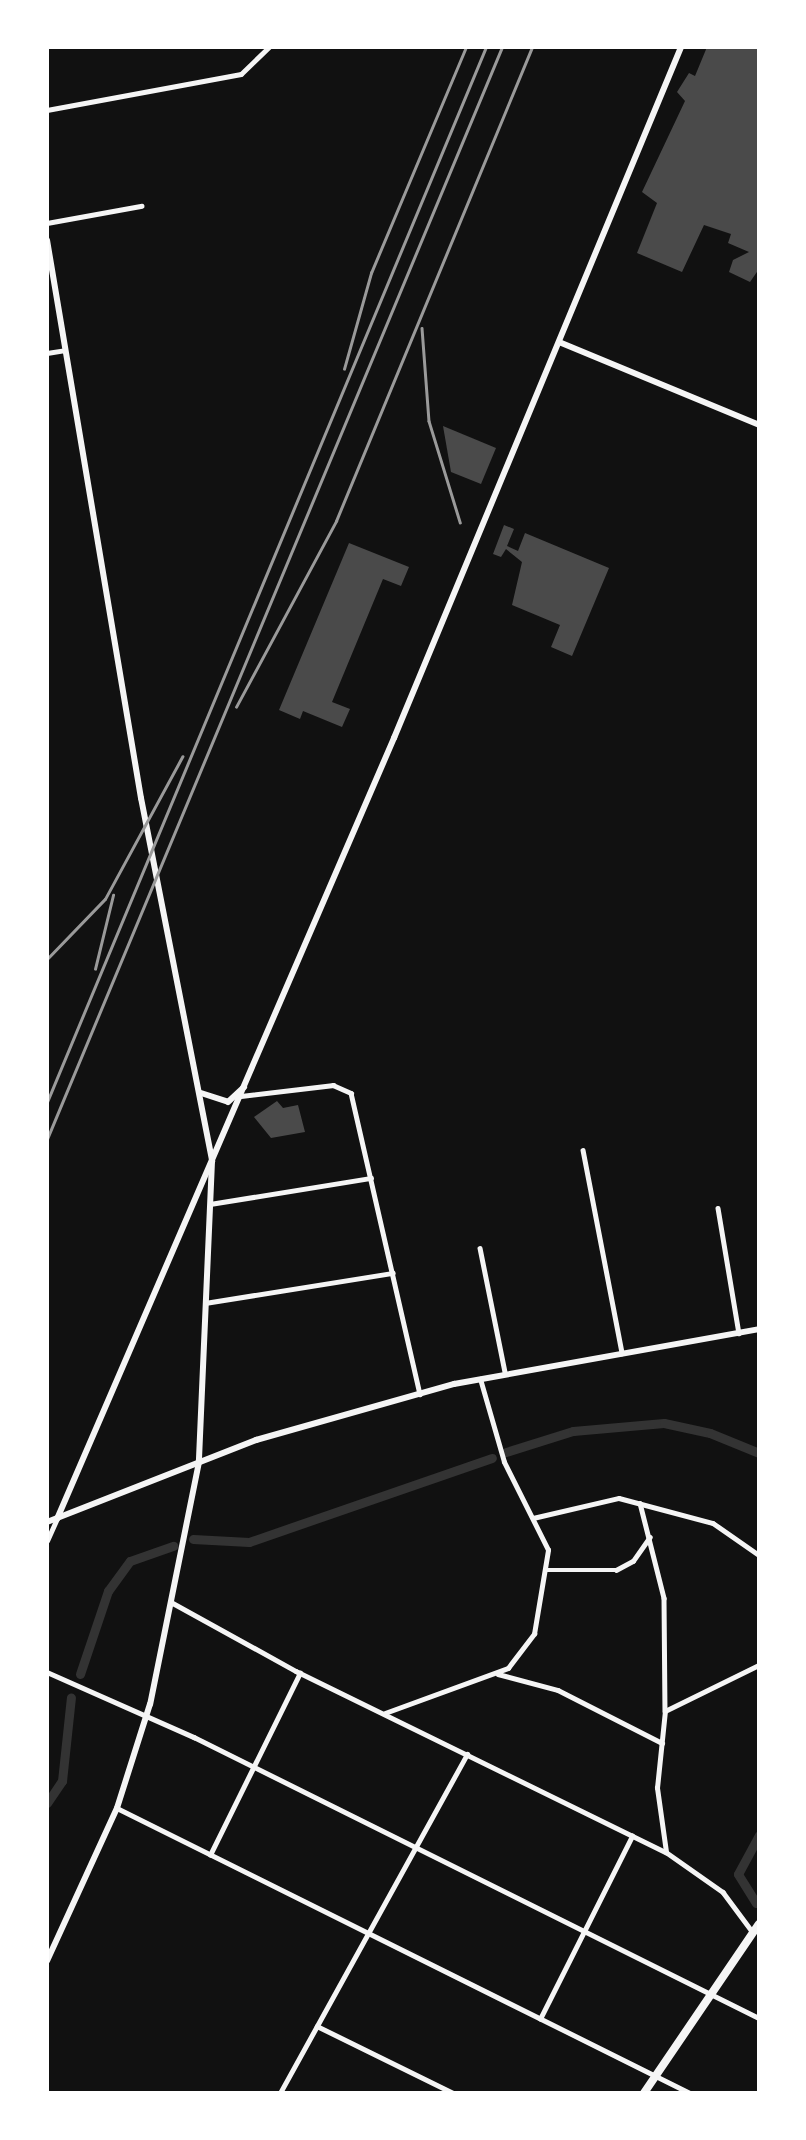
<!DOCTYPE html>
<style>
body{margin:0}
#map{position:relative;width:806px;height:2140px;overflow:hidden;background:#111;font-family:Helvetica,sans-serif}
div>[style]{position:absolute}
.canal>*{height:9px;margin:-4.5px;padding:0 4.5px;transform-origin:4.5px;border-radius:4.5px;background:#333}
.building>*{inset:0;background:#4a4a4a}
.minor>*{height:4.5px;margin:-2.25px;padding:0 2.25px;transform-origin:2.25px;border-radius:2.25px;background:#f5f5f5}
.tertiary>*{height:6px;margin:-3px;padding:0 3px;transform-origin:3px;border-radius:3px;background:#f5f5f5}
.primary>*{height:8px;margin:-4px;padding:0 4px;transform-origin:4px;border-radius:4px;background:#f5f5f5}
.rail>*{height:2.5px;margin:-1.25px;padding:0 1.25px;transform-origin:1.25px;border-radius:1.25px;background:#9a9a9a}
span{translate:-50% -50%;white-space:nowrap;text-align:center;line-height:1.15;-webkit-text-stroke:5px #fff;paint-order:stroke}
.frame{position:absolute;inset:0;border:49px solid #fff;pointer-events:none}
</style>
<div id="map">
<div class="canal">
<i style="left:506px;top:1452px;width:70px;rotate:-17.4deg"></i>
<i style="left:573px;top:1431px;width:91px;rotate:-5deg"></i>
<i style="left:664px;top:1423px;width:47px;rotate:12.3deg"></i>
<i style="left:710px;top:1433px;width:53px;rotate:22.2deg"></i>
<i style="left:193px;top:1539px;width:56px;rotate:3.1deg"></i>
<i style="left:249px;top:1542px;width:257px;rotate:-19.1deg"></i>
<i style="left:80px;top:1674px;width:88px;rotate:-71.4deg"></i>
<i style="left:108px;top:1591px;width:37px;rotate:-54deg"></i>
<i style="left:130px;top:1561px;width:46px;rotate:-19.2deg"></i>
<i style="left:47px;top:1803px;width:27px;rotate:-56deg"></i>
<i style="left:62px;top:1781px;width:84px;rotate:-83.9deg"></i>
<i style="left:756px;top:1903px;width:34px;rotate:-122deg"></i>
<i style="left:738px;top:1874px;width:44px;rotate:-61.7deg"></i>
</div>
<div class="building">
<i style="clip-path:polygon(707px 47px,759px 47px,759px 269px,750px 282px,729px 272px,733px 260px,749px 252px,728px 243px,731px 234px,704px 225px,682px 272px,637px 253px,657px 203px,642px 192px,685px 101px,677px 92px,689px 73px,695px 76px)"></i>
<i style="clip-path:polygon(443px 426px,496px 448px,481px 484px,451px 472px)"></i>
<i style="clip-path:polygon(504px 525px,514px 529px,507px 546px,518px 551px,525px 533px,609px 568px,572px 656px,551px 647px,560px 625px,512px 605px,522px 562px,506px 549px,501px 557px,493px 554px)"></i>
<i style="clip-path:polygon(349px 543px,409px 567px,401px 586px,383px 579px,332px 702px,350px 709px,342px 727px,303px 711px,300px 719px,279px 710px)"></i>
<i style="clip-path:polygon(277px 1101px,283px 1108px,298px 1105px,305px 1132px,271px 1138px,254px 1117px)"></i>
</div>
<div class="minor">
<i style="left:47px;top:110px;width:197px;rotate:-10.5deg"></i>
<i style="left:241px;top:74px;width:39px;rotate:-44deg"></i>
<i style="left:47px;top:223px;width:96px;rotate:-10.3deg"></i>
<i style="left:47px;top:353px;width:18px;rotate:-9deg"></i>
<i style="left:241px;top:1096px;width:93px;rotate:-6.8deg"></i>
<i style="left:333px;top:1085px;width:20px;rotate:24deg"></i>
<i style="left:351px;top:1093px;width:309px;rotate:77.1deg"></i>
<i style="left:583px;top:1150px;width:207px;rotate:79.1deg"></i>
<i style="left:210px;top:1204px;width:163px;rotate:-9.2deg"></i>
<i style="left:718px;top:1208px;width:127px;rotate:80.5deg"></i>
<i style="left:480px;top:1248px;width:126px;rotate:78.6deg"></i>
<i style="left:205px;top:1303px;width:190px;rotate:-9.1deg"></i>
<i style="left:640px;top:1503px;width:98px;rotate:75.8deg"></i>
<i style="left:664px;top:1598px;width:113px;rotate:89.5deg"></i>
<i style="left:533px;top:1518px;width:88px;rotate:-13.1deg"></i>
<i style="left:619px;top:1498px;width:97px;rotate:14.9deg"></i>
<i style="left:713px;top:1523px;width:56px;rotate:34.8deg"></i>
<i style="left:47px;top:1541px;width:24px;rotate:-66deg"></i>
<i style="left:547px;top:1570px;width:69px"></i>
<i style="left:616px;top:1570px;width:19px;rotate:-28deg"></i>
<i style="left:633px;top:1561px;width:29px;rotate:-55deg"></i>
<i style="left:171px;top:1602px;width:143px;rotate:28.9deg"></i>
<i style="left:296px;top:1671px;width:412px;rotate:26.1deg"></i>
<i style="left:666px;top:1852px;width:70px;rotate:35.1deg"></i>
<i style="left:723px;top:1892px;width:49px;rotate:53.4deg"></i>
<i style="left:47px;top:1672px;width:161px;rotate:23.9deg"></i>
<i style="left:194px;top:1737px;width:631px;rotate:26.44deg"></i>
<i style="left:498px;top:1674px;width:62px;rotate:14.9deg"></i>
<i style="left:558px;top:1690px;width:117px;rotate:27deg"></i>
<i style="left:385px;top:1713px;width:131px;rotate:-20.1deg"></i>
<i style="left:508px;top:1668px;width:43px;rotate:-52.6deg"></i>
<i style="left:534px;top:1634px;width:85px;rotate:-80.5deg"></i>
<i style="left:548px;top:1550px;width:98px;rotate:-116.6deg"></i>
<i style="left:504px;top:1462px;width:86px;rotate:-106.1deg"></i>
<i style="left:117px;top:1808px;width:640px;rotate:26.44deg"></i>
<i style="left:666px;top:1852px;width:65px;rotate:-98deg"></i>
<i style="left:657px;top:1788px;width:77px;rotate:-84.1deg"></i>
<i style="left:665px;top:1711px;width:105px;rotate:-26.1deg"></i>
<i style="left:210px;top:1855px;width:203px;rotate:-63.7deg"></i>
<i style="left:540px;top:2019px;width:205px;rotate:-63.3deg"></i>
<i style="left:317px;top:2026px;width:152px;rotate:26.2deg"></i>
<i style="left:280px;top:2093px;width:387px;rotate:-61.1deg"></i>
</div>
<div class="tertiary">
<i style="left:47px;top:240px;width:566px;rotate:80.44deg"></i>
<i style="left:141px;top:798px;width:370px;rotate:78.9deg"></i>
<i style="left:212px;top:1161px;width:301px;rotate:92.5deg"></i>
<i style="left:199px;top:1462px;width:247px;rotate:101.4deg"></i>
<i style="left:150px;top:1704px;width:109px;rotate:107.6deg"></i>
<i style="left:117px;top:1808px;width:168px;rotate:114.6deg"></i>
<i style="left:559px;top:342px;width:217px;rotate:22.5deg"></i>
<i style="left:201px;top:1093px;width:28px;rotate:18deg"></i>
<i style="left:228px;top:1102px;width:22px;rotate:-43deg"></i>
<i style="left:57px;top:1519px;width:851px;rotate:-66.66deg"></i>
<i style="left:394px;top:738px;width:748px;rotate:-67.44deg"></i>
<i style="left:47px;top:1522px;width:225px;rotate:-21.4deg"></i>
<i style="left:256px;top:1440px;width:206px;rotate:-15.8deg"></i>
<i style="left:454px;top:1384px;width:310px;rotate:-10.2deg"></i>
</div>
<div class="primary">
<i style="left:644px;top:2093px;width:204px;rotate:-55.8deg"></i>
</div>
<div class="rail">
<i style="left:422px;top:328px;width:93px;rotate:85.7deg"></i>
<i style="left:429px;top:421px;width:106px;rotate:72.9deg"></i>
<i style="left:344px;top:369px;width:100px;rotate:-74.3deg"></i>
<i style="left:371px;top:273px;width:245px;rotate:-67.2deg"></i>
<i style="left:236px;top:707px;width:211px;rotate:-61.7deg"></i>
<i style="left:336px;top:521px;width:513px;rotate:-67.53deg"></i>
<i style="left:47px;top:959px;width:83px;rotate:-46deg"></i>
<i style="left:105px;top:899px;width:162px;rotate:-61.5deg"></i>
<i style="left:95px;top:969px;width:76px;rotate:-76.3deg"></i>
<i style="left:47px;top:1102px;width:1143px;rotate:-67.41deg"></i>
<i style="left:47px;top:1139px;width:1183px;rotate:-67.38deg"></i>
</div>
<div class="frame"></div>
</div>
